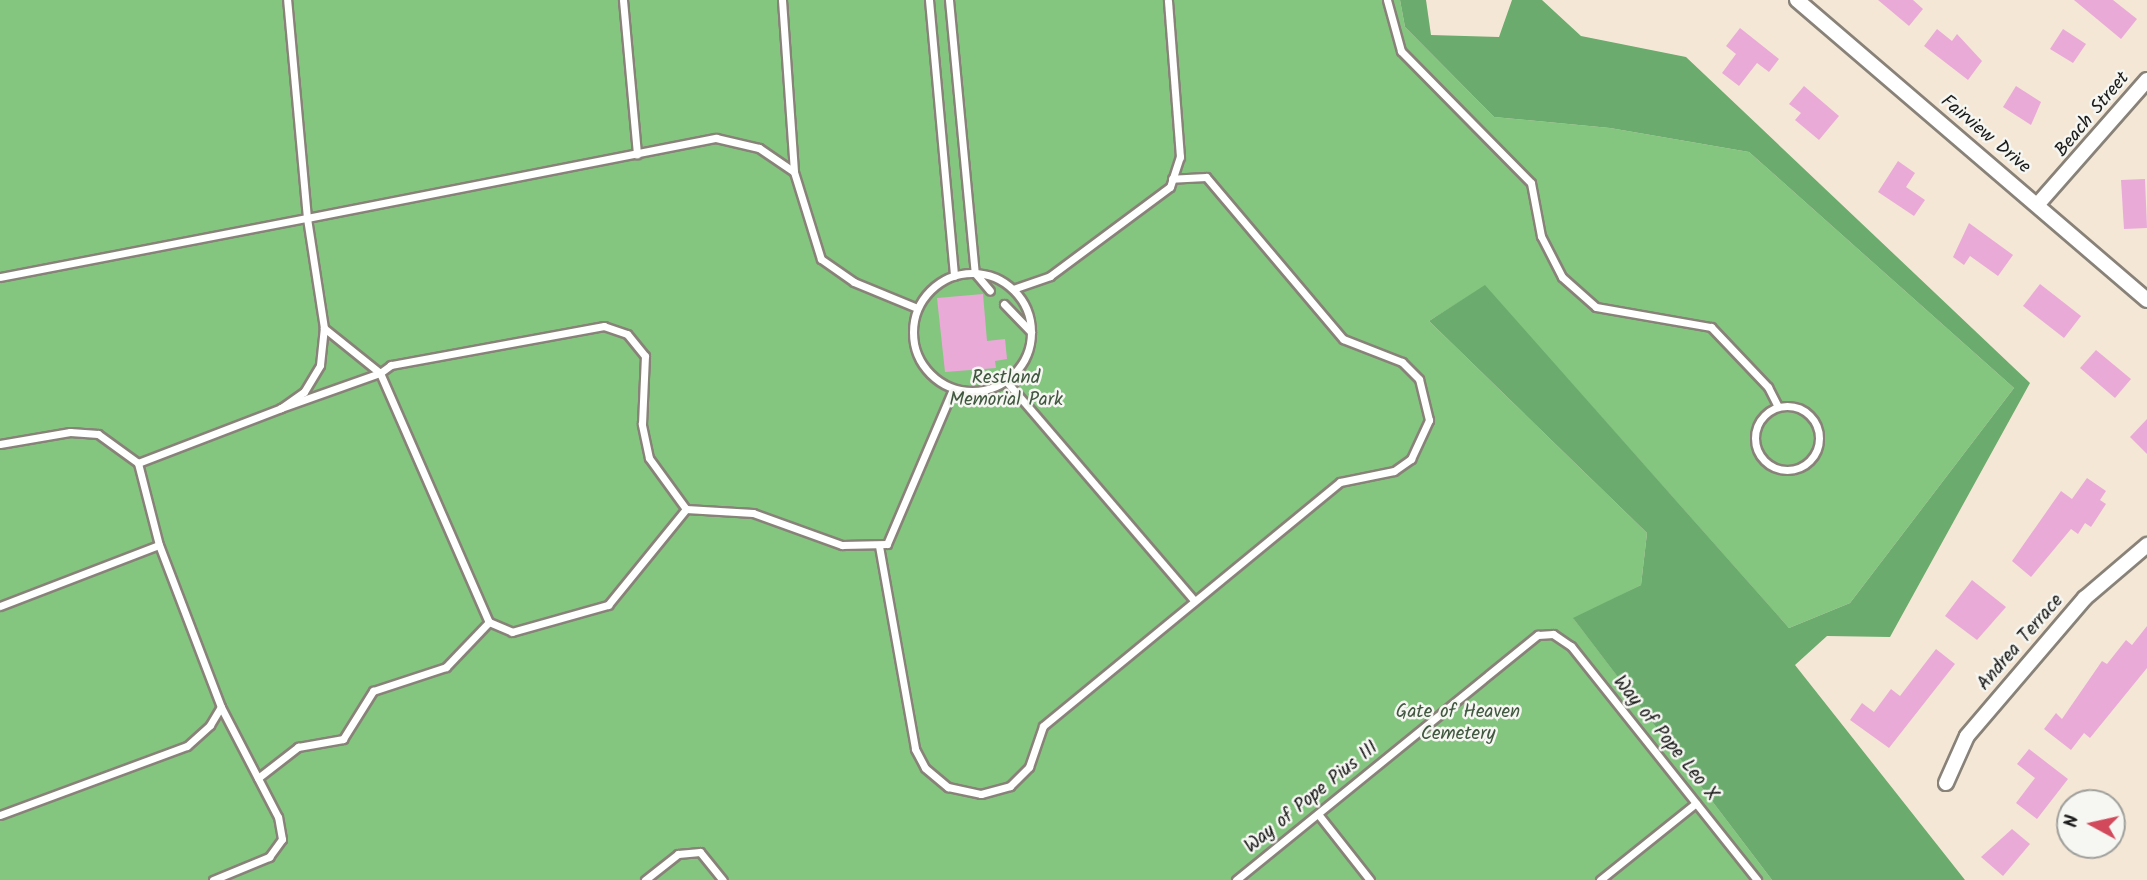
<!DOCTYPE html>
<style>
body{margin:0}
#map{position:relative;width:2147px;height:880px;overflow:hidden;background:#f5e7d6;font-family:Kalam,sans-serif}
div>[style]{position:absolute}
.green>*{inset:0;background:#84c67f}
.forest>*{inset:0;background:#6bab6e}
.building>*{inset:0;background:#e9aad8}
.roads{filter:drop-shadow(2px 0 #888279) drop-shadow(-2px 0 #888279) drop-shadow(0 2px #888279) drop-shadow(0 -2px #888279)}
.lane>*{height:7px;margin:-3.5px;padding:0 3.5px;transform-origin:3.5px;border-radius:3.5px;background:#fff}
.lane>.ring{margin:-3.5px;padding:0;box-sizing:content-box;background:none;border:7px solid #fff;border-radius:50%}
.street>*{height:14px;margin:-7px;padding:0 7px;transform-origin:7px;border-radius:7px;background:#fff}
span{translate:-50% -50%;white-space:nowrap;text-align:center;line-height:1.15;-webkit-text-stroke:5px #f6f6f2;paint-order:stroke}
.street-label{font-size:19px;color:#1c1c1c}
.park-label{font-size:19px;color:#40583f}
.north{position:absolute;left:2056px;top:789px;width:70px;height:70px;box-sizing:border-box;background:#f6f6f2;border:2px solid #9f9f9c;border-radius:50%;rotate:278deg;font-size:19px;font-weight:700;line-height:28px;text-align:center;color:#1c1c1c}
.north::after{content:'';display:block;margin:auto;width:24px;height:32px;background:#d1495b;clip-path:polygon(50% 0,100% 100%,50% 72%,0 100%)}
</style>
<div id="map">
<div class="green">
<i style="clip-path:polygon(0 0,1400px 0,1405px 27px,1494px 117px,1610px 128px,1749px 152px,2014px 388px,1850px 603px,1789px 628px,1485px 286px,1429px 321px,1647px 533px,1641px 585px,1574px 619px,1772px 880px,0 880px)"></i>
</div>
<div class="forest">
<i style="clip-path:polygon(1400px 0,1426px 0,1431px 35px,1499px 37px,1512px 0,1542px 0,1581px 36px,1686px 57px,2030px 383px,1890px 637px,1827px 636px,1795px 665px,1965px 880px,1772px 880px,1573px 618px,1641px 585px,1647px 533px,1429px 321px,1485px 285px,1789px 628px,1850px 603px,2014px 388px,1749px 152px,1610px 128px,1494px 117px,1405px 27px)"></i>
</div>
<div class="building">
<i style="clip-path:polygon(1878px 0,1913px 0,1923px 9px,1909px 26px)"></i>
<i style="clip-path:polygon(2074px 0,2113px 0,2137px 19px,2121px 39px)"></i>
<i style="clip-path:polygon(1740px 28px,1779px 59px,1769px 72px,1757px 63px,1739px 86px,1722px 73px,1736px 54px,1726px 46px)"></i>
<i style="clip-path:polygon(1937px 29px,1952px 41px,1957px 34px,1982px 61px,1968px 80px,1924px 46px)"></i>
<i style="clip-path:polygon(2063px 29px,2086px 44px,2073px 63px,2050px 49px)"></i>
<i style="clip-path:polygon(1804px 86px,1839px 116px,1819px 140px,1795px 120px,1801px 113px,1789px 104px)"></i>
<i style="clip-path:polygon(2016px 86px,2041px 102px,2031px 125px,2003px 107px)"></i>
<i style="clip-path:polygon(1898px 161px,1915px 173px,1906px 187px,1925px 200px,1914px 216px,1878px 192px)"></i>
<i style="clip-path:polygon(2145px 179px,2147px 228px,2124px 229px,2121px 180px)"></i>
<i style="clip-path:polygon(1969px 223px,2013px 255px,1998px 276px,1970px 256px,1964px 265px,1953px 257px)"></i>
<i style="clip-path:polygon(2040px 284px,2081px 316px,2064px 338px,2023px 306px)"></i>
<i style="clip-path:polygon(983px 294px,987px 341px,1005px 339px,1007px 359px,995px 361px,996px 368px,945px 372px,937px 298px)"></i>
<i style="clip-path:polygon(2096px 350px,2131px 379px,2115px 398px,2080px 368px)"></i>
<i style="clip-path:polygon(2147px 419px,2147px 454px,2130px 437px)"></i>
<i style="clip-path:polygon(2087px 478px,2106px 491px,2100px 500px,2106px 504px,2091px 527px,2085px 523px,2078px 534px,2071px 529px,2031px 577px,2012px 561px,2061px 491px,2072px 499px)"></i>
<i style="clip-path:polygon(1972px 580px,2006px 607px,1977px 640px,1945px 616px)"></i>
<i style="clip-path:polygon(2147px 626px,2147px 668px,2090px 738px,2084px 733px,2071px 750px,2044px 729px,2056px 713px,2062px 719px,2102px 661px,2107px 664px,2126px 640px,2132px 645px)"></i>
<i style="clip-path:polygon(1936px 649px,1955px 664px,1889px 748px,1850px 720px,1862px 703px,1874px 712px,1891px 689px,1900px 696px)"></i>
<i style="clip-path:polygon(2029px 749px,2068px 779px,2037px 819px,2016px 803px,2035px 778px,2017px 764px)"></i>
<i style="clip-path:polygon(2012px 829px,2030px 844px,2003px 876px,1981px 857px)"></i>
</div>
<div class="roads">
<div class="lane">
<i style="left:623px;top:0;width:155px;rotate:84.8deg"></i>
<i style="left:782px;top:0;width:172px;rotate:86deg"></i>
<i style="left:794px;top:172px;width:91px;rotate:72.8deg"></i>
<i style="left:821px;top:259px;width:40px;rotate:34.9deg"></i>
<i style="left:854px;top:282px;width:68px;rotate:22.4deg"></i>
<i style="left:929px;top:0;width:277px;rotate:84.8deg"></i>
<i style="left:949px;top:0;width:274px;rotate:84.6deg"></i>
<i style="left:975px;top:273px;width:23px;rotate:50deg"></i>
<i style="left:1387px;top:0;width:53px;rotate:74.6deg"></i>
<i style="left:1401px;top:51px;width:185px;rotate:45.4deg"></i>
<i style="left:1531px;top:183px;width:54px;rotate:79.3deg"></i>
<i style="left:1541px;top:236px;width:46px;rotate:62.9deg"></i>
<i style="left:1562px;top:277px;width:45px;rotate:41.4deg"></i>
<i style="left:1596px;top:307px;width:117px;rotate:9.9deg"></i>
<i style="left:1711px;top:327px;width:83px;rotate:46.5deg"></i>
<i style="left:1768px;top:387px;width:22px;rotate:63deg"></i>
<i class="ring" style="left:913px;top:273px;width:111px;height:111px"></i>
<i style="left:0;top:277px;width:313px;rotate:-10.9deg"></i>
<i style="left:307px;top:218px;width:219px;rotate:-95.2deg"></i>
<i style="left:1013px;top:289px;width:39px;rotate:-19deg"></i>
<i style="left:1050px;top:276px;width:149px;rotate:-36.6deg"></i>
<i style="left:1170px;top:187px;width:32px;rotate:-72deg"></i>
<i style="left:1180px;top:157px;width:157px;rotate:-94.4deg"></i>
<i style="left:1004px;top:304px;width:39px;rotate:46deg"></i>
<i style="left:1006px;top:381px;width:289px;rotate:49.4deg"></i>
<i class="ring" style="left:1755px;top:406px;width:57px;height:57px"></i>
<i style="left:281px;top:408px;width:105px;rotate:-19.5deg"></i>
<i style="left:380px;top:373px;width:272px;rotate:66.4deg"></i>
<i style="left:489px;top:622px;width:25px;rotate:23deg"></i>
<i style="left:512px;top:632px;width:100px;rotate:-15.7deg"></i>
<i style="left:608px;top:605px;width:124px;rotate:-50.9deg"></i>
<i style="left:686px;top:509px;width:63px;rotate:-126deg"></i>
<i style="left:649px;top:458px;width:35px;rotate:-102deg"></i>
<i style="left:642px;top:424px;width:68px;rotate:-87.5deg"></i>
<i style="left:645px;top:356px;width:28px;rotate:-129deg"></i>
<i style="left:627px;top:334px;width:24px;rotate:-161deg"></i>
<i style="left:604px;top:326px;width:217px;rotate:169.6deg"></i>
<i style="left:391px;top:365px;width:14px;rotate:144deg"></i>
<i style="left:380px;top:373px;width:72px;rotate:-141.2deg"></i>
<i style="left:324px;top:328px;width:111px;rotate:-98.8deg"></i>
<i style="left:307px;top:218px;width:417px;rotate:-11.1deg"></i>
<i style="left:716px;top:138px;width:44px;rotate:13.1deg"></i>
<i style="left:759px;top:148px;width:42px;rotate:34.4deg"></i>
<i style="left:0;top:444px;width:71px;rotate:-9.7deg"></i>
<i style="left:70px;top:432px;width:28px;rotate:4deg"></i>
<i style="left:98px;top:434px;width:49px;rotate:35.9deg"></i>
<i style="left:686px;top:509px;width:67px;rotate:3.4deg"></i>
<i style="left:753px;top:513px;width:95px;rotate:19.8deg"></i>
<i style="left:842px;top:545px;width:45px;rotate:-1.3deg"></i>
<i style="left:887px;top:544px;width:168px;rotate:-66.9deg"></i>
<i style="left:879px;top:546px;width:206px;rotate:79.9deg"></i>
<i style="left:915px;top:749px;width:21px;rotate:62deg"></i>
<i style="left:925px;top:768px;width:30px;rotate:40deg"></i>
<i style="left:948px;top:787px;width:34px;rotate:12deg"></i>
<i style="left:981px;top:794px;width:30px;rotate:-15deg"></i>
<i style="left:1010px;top:786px;width:27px;rotate:-45deg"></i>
<i style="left:1029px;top:767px;width:43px;rotate:-71.1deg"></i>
<i style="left:1043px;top:726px;width:384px;rotate:-39.4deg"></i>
<i style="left:1340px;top:482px;width:55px;rotate:-11.5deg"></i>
<i style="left:1394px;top:471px;width:21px;rotate:-35deg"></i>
<i style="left:1411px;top:459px;width:43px;rotate:-65.2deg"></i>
<i style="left:1429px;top:420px;width:42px;rotate:-103.7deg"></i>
<i style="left:1419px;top:379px;width:24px;rotate:-135deg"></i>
<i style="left:1402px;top:362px;width:63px;rotate:-158.7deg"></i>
<i style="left:1343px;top:339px;width:212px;rotate:-130.2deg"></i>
<i style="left:1206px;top:177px;width:34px;rotate:177deg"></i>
<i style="left:0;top:606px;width:170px;rotate:-21deg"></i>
<i style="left:258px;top:778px;width:51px;rotate:-37.8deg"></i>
<i style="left:298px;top:747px;width:46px;rotate:-10.1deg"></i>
<i style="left:343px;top:739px;width:57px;rotate:-58deg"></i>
<i style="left:373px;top:691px;width:77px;rotate:-18.2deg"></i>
<i style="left:446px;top:667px;width:62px;rotate:-46.3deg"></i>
<i style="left:1318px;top:814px;width:84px;rotate:51.8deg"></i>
<i style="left:0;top:815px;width:199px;rotate:-20.3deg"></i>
<i style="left:187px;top:746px;width:31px;rotate:-42deg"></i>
<i style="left:210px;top:725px;width:21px;rotate:-59deg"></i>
<i style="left:221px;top:707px;width:173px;rotate:-110.9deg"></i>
<i style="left:159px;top:545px;width:85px;rotate:-104.4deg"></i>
<i style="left:138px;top:463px;width:153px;rotate:-21deg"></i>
<i style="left:281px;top:408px;width:28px;rotate:-35deg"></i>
<i style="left:304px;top:392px;width:31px;rotate:-59deg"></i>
<i style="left:320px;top:365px;width:37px;rotate:-84deg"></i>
<i style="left:213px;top:880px;width:61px;rotate:-22.3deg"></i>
<i style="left:269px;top:857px;width:22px;rotate:-54deg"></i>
<i style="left:282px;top:839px;width:22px;rotate:-100deg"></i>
<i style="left:278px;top:817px;width:124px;rotate:-117.4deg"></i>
<i style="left:645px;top:880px;width:42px;rotate:-38.2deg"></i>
<i style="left:678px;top:854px;width:22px;rotate:-5deg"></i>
<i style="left:700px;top:852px;width:36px;rotate:51deg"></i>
<i style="left:1236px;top:880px;width:389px;rotate:-39.1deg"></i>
<i style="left:1538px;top:635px;width:15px;rotate:-4deg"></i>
<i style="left:1553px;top:634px;width:22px;rotate:34deg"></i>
<i style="left:1571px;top:646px;width:299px;rotate:51.5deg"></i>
<i style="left:1600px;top:880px;width:123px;rotate:-38.7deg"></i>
</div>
<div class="street">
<i style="left:1797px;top:0;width:461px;rotate:40.6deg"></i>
<i style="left:2038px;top:204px;width:165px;rotate:-48.7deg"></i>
<i style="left:1946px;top:783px;width:51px;rotate:-65.9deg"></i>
<i style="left:1967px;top:736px;width:182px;rotate:-49.5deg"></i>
<i style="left:2085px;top:598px;width:82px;rotate:-40.5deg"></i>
</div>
</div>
<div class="street-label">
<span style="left:2093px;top:115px;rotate:-50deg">Beach Street</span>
<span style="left:1985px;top:135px;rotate:40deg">Fairview Drive</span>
<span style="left:2021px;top:643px;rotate:-49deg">Andrea Terrace</span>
<span style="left:1665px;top:739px;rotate:51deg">Way of Pope Leo X</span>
<span style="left:1312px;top:798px;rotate:-39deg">Way of Pope Pius III</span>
</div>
<div class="park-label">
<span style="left:1006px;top:390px">Restland<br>Memorial Park</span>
<span style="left:1458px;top:724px">Gate of Heaven<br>Cemetery</span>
</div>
<div class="north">N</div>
</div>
